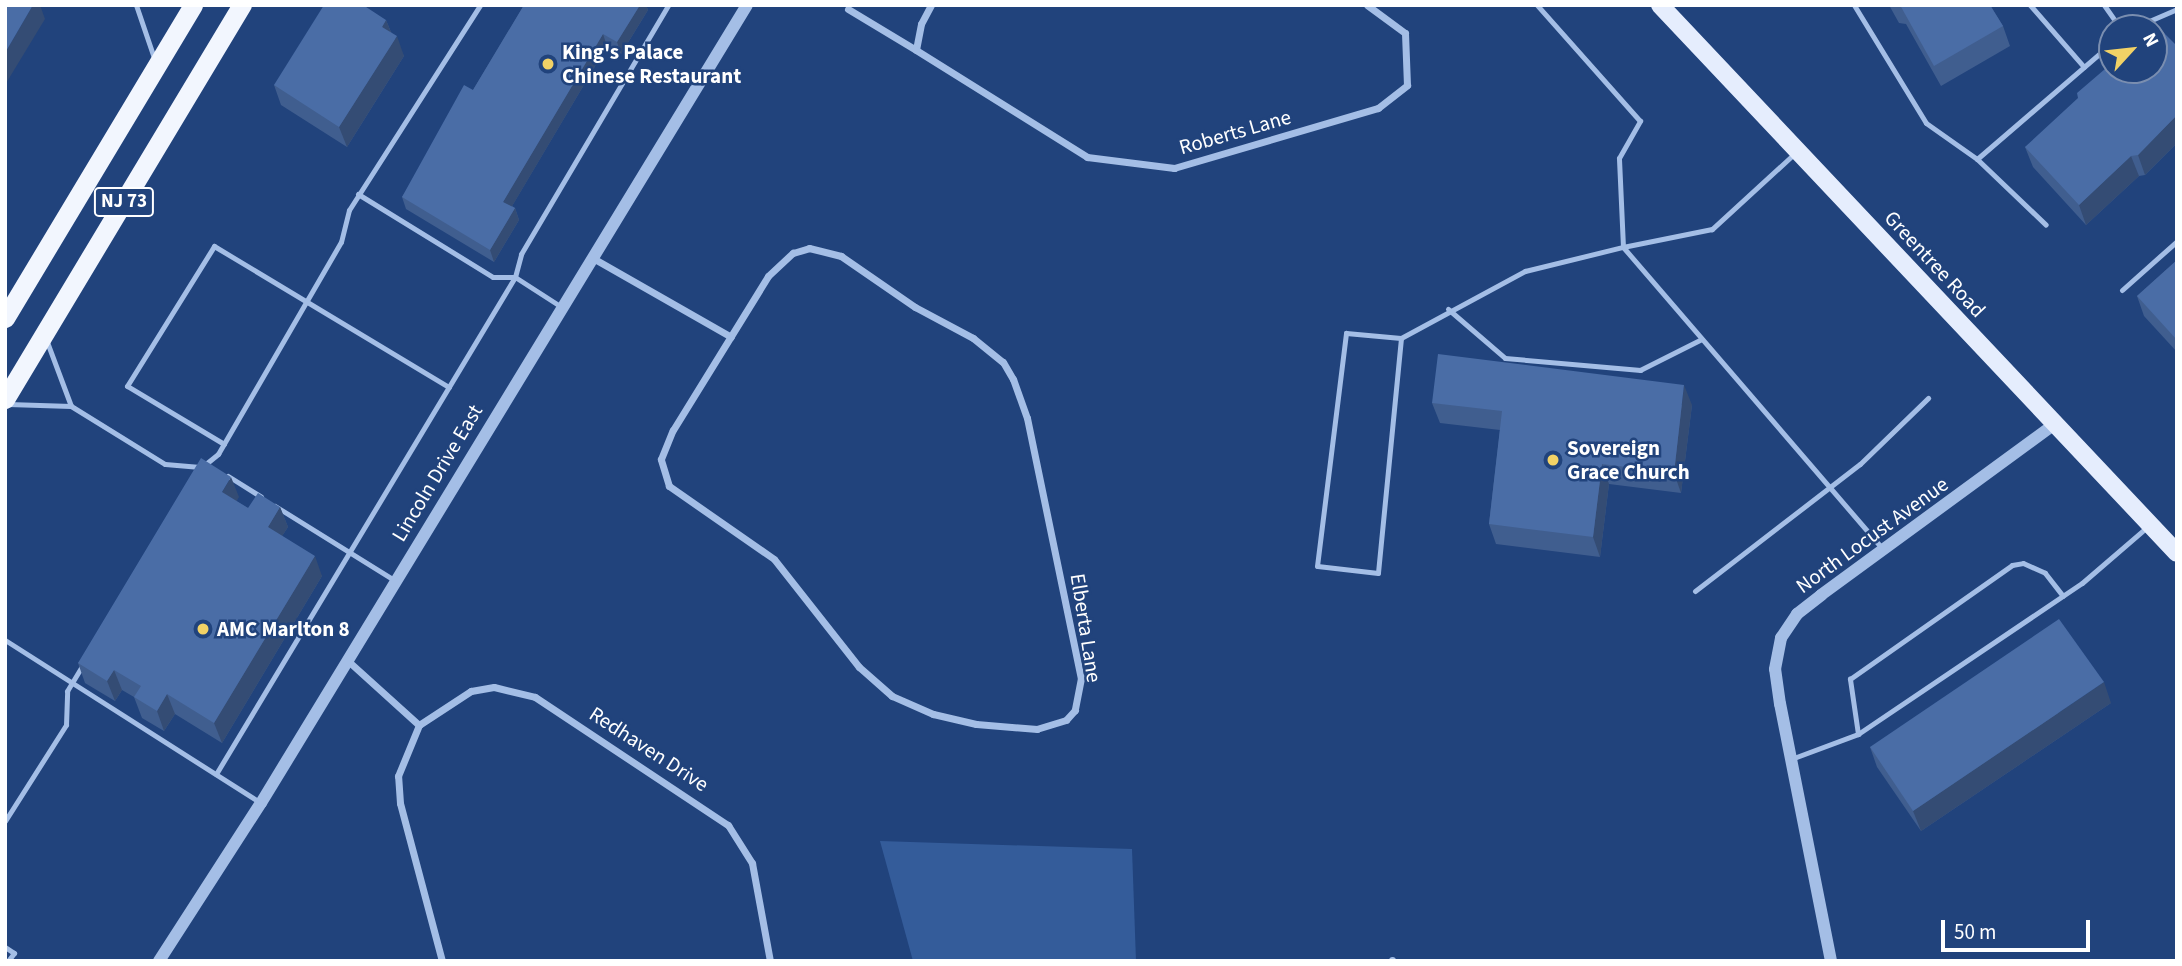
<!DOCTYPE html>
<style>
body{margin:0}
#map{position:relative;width:2182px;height:966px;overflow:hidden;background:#21437c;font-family:"Source Sans 3",sans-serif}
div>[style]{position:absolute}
.green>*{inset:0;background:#345c9a}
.service>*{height:5px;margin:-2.5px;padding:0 2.5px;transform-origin:2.5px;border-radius:2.5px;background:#a4bee6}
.minor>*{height:7px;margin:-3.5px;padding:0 3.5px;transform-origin:3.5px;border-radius:3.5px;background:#a4bee6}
.tertiary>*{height:12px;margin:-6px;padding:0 6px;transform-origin:6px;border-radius:6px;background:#a4bee6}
.primary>*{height:18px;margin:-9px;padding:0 9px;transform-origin:9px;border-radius:9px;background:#e5edfd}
.trunk>*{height:19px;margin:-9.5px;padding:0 9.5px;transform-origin:9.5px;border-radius:9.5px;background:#f2f6fe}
.wall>*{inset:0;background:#405e8f}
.shaded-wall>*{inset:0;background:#344c74}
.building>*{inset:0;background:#4a6da6}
.dots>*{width:19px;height:19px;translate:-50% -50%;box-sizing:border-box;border:4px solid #21437c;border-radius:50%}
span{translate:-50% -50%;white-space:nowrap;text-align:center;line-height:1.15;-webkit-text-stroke:5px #21437c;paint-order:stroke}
.shield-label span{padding:2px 5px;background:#21437c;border:2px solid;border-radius:5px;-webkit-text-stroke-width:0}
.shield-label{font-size:19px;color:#fff;font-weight:700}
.poi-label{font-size:21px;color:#fff;font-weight:700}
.left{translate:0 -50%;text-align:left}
.street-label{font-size:21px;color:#fff}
.frame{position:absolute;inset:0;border:7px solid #fff;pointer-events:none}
.north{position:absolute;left:2098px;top:14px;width:70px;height:70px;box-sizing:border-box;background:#21437c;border:2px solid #7a8eb0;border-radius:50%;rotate:63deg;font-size:19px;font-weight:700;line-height:28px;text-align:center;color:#fff}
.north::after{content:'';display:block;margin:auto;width:24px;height:32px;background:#f2d266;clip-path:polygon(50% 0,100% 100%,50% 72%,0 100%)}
.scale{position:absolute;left:1941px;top:920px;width:149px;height:32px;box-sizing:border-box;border:4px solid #fff;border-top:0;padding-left:9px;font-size:21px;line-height:24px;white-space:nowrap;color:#fff;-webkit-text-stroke:5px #21437c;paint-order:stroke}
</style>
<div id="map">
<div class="green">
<i style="clip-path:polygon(880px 841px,1132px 849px,1136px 961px,913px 961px)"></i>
</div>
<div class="service">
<i style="left:136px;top:5px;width:56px;rotate:71.2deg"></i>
<i style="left:1854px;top:5px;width:138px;rotate:58.6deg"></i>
<i style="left:1926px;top:123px;width:62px;rotate:35.2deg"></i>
<i style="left:1977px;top:159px;width:95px;rotate:43.7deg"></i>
<i style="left:2030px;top:5px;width:82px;rotate:48.9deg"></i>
<i style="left:2104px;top:5px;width:28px;rotate:55deg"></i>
<i style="left:2133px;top:28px;width:48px;rotate:-23.4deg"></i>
<i style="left:1795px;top:153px;width:113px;rotate:137.5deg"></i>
<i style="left:1712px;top:229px;width:91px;rotate:168.6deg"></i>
<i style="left:1623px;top:247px;width:399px;rotate:49.3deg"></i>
<i style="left:1977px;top:159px;width:178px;rotate:-40.7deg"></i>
<i style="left:358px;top:194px;width:158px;rotate:31.6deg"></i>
<i style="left:493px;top:277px;width:22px"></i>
<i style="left:515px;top:277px;width:54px;rotate:32.8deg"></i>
<i style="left:2122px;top:290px;width:74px;rotate:-41.7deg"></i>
<i style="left:1448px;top:309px;width:75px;rotate:40.7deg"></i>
<i style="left:1505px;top:358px;width:136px;rotate:5.1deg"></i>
<i style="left:1640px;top:370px;width:69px;rotate:-26.6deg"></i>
<i style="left:1401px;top:338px;width:236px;rotate:95.6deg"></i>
<i style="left:1378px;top:573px;width:61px;rotate:-173.5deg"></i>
<i style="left:1317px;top:566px;width:235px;rotate:-82.9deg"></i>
<i style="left:1346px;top:333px;width:55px;rotate:5.2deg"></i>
<i style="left:1401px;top:338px;width:141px;rotate:-28.4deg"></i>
<i style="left:1525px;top:271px;width:101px;rotate:-13.8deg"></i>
<i style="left:1623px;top:247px;width:89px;rotate:-92.6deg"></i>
<i style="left:1619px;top:158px;width:43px;rotate:-60.4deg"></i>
<i style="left:1640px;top:121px;width:155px;rotate:-131.6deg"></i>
<i style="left:8px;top:404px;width:63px;rotate:1.8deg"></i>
<i style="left:71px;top:406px;width:72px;rotate:-110.5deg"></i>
<i style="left:71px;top:406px;width:110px;rotate:31.7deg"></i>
<i style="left:165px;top:464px;width:35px;rotate:5deg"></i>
<i style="left:224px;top:444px;width:113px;rotate:-149.1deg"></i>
<i style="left:127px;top:386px;width:165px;rotate:-58.1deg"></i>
<i style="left:214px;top:246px;width:274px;rotate:31deg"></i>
<i style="left:202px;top:467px;width:21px;rotate:-39deg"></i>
<i style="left:218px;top:454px;width:245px;rotate:-59.9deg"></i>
<i style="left:341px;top:242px;width:33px;rotate:-76deg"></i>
<i style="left:349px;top:210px;width:243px;rotate:-57.4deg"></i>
<i style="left:228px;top:476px;width:39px;rotate:32deg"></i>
<i style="left:275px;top:506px;width:140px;rotate:31.9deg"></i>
<i style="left:1695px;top:591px;width:208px;rotate:-37.6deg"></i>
<i style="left:1860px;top:464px;width:95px;rotate:-44.1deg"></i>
<i style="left:5px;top:640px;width:303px;rotate:32.5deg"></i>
<i style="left:1858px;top:734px;width:56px;rotate:-98.3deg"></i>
<i style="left:1850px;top:679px;width:198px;rotate:-35.1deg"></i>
<i style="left:2012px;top:565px;width:11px;rotate:-10deg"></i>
<i style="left:2023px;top:563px;width:24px;rotate:24deg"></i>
<i style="left:2045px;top:573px;width:29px;rotate:52deg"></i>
<i style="left:1791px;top:759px;width:72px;rotate:-20.5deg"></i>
<i style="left:1858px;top:734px;width:270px;rotate:-34deg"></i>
<i style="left:2082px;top:583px;width:86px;rotate:-40.7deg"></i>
<i style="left:216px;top:774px;width:580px;rotate:-58.97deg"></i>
<i style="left:515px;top:277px;width:24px;rotate:-75deg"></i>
<i style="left:521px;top:254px;width:289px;rotate:-59.4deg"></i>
<i style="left:5px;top:821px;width:114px;rotate:-57.6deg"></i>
<i style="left:66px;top:725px;width:34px;rotate:-88deg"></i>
<i style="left:67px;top:691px;width:31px;rotate:-59deg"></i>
<i style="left:5px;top:947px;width:11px;rotate:34deg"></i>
<i style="left:14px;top:953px;width:10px;rotate:127deg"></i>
</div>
<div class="minor">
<i style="left:931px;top:5px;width:21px;rotate:118deg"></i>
<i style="left:921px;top:24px;width:26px;rotate:101deg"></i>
<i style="left:916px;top:50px;width:202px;rotate:32deg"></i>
<i style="left:1087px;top:157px;width:88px;rotate:7.2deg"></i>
<i style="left:1174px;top:168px;width:213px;rotate:-16.4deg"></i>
<i style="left:1378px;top:108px;width:37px;rotate:-38deg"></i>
<i style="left:1407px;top:85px;width:52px;rotate:-92.2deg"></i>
<i style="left:1405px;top:33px;width:47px;rotate:-143.6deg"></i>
<i style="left:848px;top:9px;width:79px;rotate:31.1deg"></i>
<i style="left:809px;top:248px;width:33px;rotate:14deg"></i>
<i style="left:841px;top:256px;width:90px;rotate:34.6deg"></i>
<i style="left:915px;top:307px;width:66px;rotate:28.1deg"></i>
<i style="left:973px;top:338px;width:38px;rotate:39deg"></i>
<i style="left:1003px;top:362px;width:20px;rotate:60deg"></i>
<i style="left:1013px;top:379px;width:41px;rotate:70.3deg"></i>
<i style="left:1027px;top:418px;width:266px;rotate:78.3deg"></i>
<i style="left:1081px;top:678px;width:33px;rotate:101deg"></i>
<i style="left:1075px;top:710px;width:13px;rotate:132deg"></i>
<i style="left:1066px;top:720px;width:30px;rotate:163deg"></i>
<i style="left:1037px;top:729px;width:61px;rotate:-175.3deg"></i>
<i style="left:976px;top:724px;width:44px;rotate:-166.9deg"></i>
<i style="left:933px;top:714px;width:45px;rotate:-156.3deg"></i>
<i style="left:892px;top:696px;width:44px;rotate:-138.7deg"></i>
<i style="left:859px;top:667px;width:137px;rotate:-128.2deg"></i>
<i style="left:774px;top:559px;width:128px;rotate:-145.2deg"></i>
<i style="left:669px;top:486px;width:28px;rotate:-107deg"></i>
<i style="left:661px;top:459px;width:31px;rotate:-68deg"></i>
<i style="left:673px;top:430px;width:181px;rotate:-58.3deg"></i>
<i style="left:768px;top:276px;width:34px;rotate:-43deg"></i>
<i style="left:793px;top:253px;width:17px;rotate:-17deg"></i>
<i style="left:591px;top:257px;width:161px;rotate:29.7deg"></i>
<i style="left:347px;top:660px;width:97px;rotate:42.1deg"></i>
<i style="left:1392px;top:960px;width:1px;rotate:90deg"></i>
<i style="left:442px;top:961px;width:163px;rotate:-104.9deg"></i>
<i style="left:400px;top:803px;width:27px;rotate:-94deg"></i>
<i style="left:398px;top:776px;width:55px;rotate:-67.6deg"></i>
<i style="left:419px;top:725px;width:62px;rotate:-33.2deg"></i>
<i style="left:471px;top:691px;width:23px;rotate:-10deg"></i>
<i style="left:494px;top:687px;width:42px;rotate:13.7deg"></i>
<i style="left:535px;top:697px;width:232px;rotate:33.6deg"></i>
<i style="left:728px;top:825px;width:45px;rotate:57.7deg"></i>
<i style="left:752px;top:863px;width:100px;rotate:79.6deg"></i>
</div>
<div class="tertiary">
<i style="left:159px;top:961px;width:188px;rotate:-57.2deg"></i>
<i style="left:261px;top:803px;width:934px;rotate:-58.66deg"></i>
<i style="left:1831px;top:961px;width:262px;rotate:-101.2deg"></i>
<i style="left:1780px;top:704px;width:35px;rotate:-98deg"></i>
<i style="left:1775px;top:669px;width:32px;rotate:-79deg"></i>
<i style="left:1781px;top:638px;width:29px;rotate:-56deg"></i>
<i style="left:1797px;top:614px;width:31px;rotate:-38deg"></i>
<i style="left:1821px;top:595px;width:290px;rotate:-36.2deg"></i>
</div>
<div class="primary">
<i style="left:1660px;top:5px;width:753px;rotate:46.67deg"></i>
</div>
<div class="trunk">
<i style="left:5px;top:318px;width:365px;rotate:-59deg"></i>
<i style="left:5px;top:399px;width:460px;rotate:-59deg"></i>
</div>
<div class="wall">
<i style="clip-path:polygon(524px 5px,646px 5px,648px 10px,621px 54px,607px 46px,512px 206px,515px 208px,519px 220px,494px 262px,406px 209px,402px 197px,473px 90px)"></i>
<i style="clip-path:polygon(1889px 5px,1990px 5px,2003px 26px,2010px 46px,1941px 86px,1906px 24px,1899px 23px)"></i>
<i style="clip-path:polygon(386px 20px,391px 32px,404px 56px,347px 147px,281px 105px,274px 85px)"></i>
<i style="clip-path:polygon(2177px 46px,2177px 143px,2145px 175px,2139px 176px,2086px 225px,2033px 167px,2025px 147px)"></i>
<i style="clip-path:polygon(2177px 260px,2177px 352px,2144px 316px,2137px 296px)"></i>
<i style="clip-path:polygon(1432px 403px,1692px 405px,1681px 493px,1609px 484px,1600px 557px,1496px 544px,1489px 524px,1500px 430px,1440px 423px)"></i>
<i style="clip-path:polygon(239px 497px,236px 501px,248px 508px,280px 507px,288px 527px,282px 536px,322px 576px,222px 743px,175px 714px,164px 731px,142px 718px,134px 697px,122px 690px,115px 701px,85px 683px,78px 663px)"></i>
<i style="clip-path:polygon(2111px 703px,1921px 831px,1877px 767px,1870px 747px)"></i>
</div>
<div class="shaded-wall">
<i style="clip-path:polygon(33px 5px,40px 5px,45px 19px,5px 85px,5px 53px)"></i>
<i style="clip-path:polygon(640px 5px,646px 5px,648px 10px,621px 54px,617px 42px)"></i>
<i style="clip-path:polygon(386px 20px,394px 40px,382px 27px)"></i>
<i style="clip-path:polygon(603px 34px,607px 46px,508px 213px,503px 202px)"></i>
<i style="clip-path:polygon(397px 36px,404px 56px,347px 147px,339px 127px)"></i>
<i style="clip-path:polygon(2177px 115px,2177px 143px,2145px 175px,2138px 155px)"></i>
<i style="clip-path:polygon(2131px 156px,2139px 176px,2086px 225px,2079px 205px)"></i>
<i style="clip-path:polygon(515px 208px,519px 220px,494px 262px,490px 250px)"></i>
<i style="clip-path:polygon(1684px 385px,1692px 405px,1681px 493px,1674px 473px)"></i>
<i style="clip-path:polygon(1602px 464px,1609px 484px,1600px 557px,1593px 537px)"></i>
<i style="clip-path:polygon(231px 477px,239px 497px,229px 512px,222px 492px)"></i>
<i style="clip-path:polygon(280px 507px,288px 527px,275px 547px,268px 527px)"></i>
<i style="clip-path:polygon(315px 556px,322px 576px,222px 743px,214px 723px)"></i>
<i style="clip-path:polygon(114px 670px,122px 690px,115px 701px,107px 681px)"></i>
<i style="clip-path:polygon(2104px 682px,2111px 703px,1921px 831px,1913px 811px)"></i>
<i style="clip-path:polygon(167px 694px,175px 714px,164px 731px,157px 711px)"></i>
</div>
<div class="building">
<i style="clip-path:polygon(5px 5px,33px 5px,5px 53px)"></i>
<i style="clip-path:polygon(324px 5px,363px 5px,386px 20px,382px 27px,397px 36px,339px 127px,274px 85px)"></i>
<i style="clip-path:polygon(524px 5px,640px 5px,617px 42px,603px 34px,503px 202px,515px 208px,490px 250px,402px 197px,464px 85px,473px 90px)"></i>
<i style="clip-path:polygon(1900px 5px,1990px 5px,2003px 26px,1934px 66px)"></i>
<i style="clip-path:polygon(2156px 25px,2177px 46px,2177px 115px,2138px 155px,2131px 156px,2079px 205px,2025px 147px,2078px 98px,2077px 93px,2112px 63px,2112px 70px,2154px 70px,2154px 28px,2153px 28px)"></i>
<i style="clip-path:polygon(2177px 260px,2177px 340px,2137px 296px)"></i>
<i style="clip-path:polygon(1438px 354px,1684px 385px,1674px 473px,1602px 464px,1593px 537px,1489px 524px,1502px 411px,1432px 403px)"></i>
<i style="clip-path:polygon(201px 458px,231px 477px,222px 492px,248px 508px,258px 493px,280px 507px,268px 527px,315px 556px,214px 723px,167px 694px,157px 711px,134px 697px,141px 686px,114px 670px,107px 681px,78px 663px)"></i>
<i style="clip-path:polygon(2059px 619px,2104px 682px,1913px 811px,1870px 747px)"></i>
</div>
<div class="dots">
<i style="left:548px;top:64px;background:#f2d266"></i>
<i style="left:1553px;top:460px;background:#f2d266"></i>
<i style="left:203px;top:629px;background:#f2d266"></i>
</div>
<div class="shield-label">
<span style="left:124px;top:202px">NJ 73</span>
</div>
<div class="poi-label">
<span class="left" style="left:562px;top:64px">King's Palace<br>Chinese Restaurant</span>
<span class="left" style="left:1567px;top:460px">Sovereign<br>Grace Church</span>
<span class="left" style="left:217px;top:629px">AMC Marlton 8</span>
</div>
<div class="street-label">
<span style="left:1235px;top:132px;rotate:-16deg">Roberts Lane</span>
<span style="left:1935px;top:264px;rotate:47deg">Greentree Road</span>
<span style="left:437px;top:473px;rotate:-59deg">Lincoln Drive East</span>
<span style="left:1872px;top:535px;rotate:-36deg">North Locust Avenue</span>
<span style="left:1086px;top:628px;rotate:81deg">Elberta Lane</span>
<span style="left:649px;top:749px;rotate:33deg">Redhaven Drive</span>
</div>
<div class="frame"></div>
<div class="north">N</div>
<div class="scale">50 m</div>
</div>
